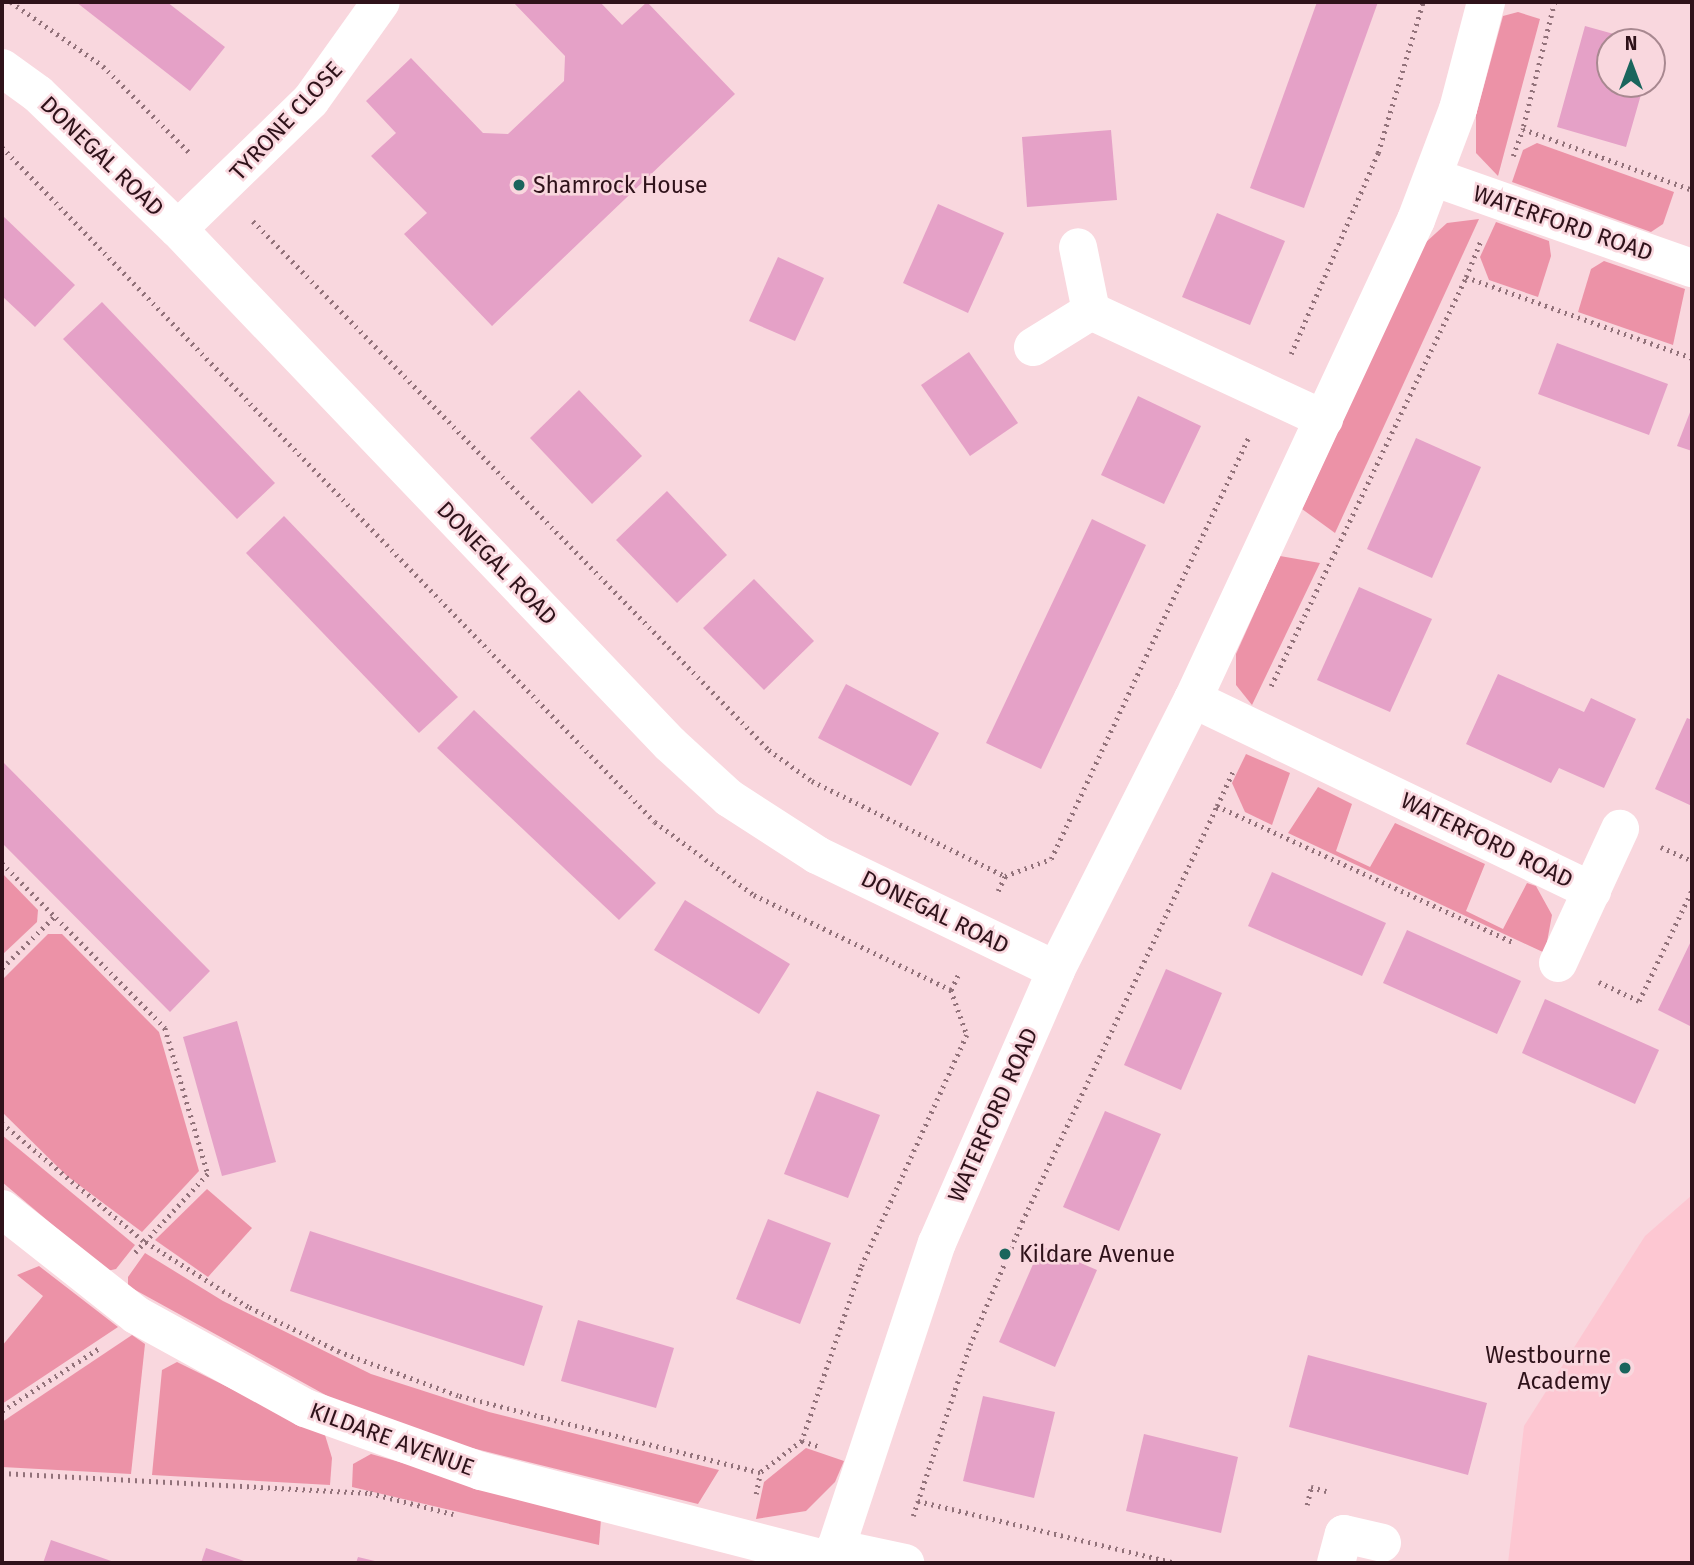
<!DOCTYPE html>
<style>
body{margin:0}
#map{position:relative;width:1694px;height:1565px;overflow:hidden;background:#f9d7de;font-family:"Fira Sans",sans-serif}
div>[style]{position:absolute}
.built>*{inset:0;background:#fdc7d2}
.green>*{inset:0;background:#ec92a7}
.building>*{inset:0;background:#e5a1c7}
.path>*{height:4.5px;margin-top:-2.25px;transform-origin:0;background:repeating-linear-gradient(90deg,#92727a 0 2px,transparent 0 7px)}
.street>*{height:38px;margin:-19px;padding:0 19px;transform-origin:19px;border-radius:19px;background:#fff}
.dots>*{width:19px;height:19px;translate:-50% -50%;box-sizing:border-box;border:4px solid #f9d7de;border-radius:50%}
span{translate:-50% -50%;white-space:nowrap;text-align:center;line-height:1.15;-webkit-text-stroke:5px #f9d7de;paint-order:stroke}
.street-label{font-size:23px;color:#2f121a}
.poi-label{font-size:23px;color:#2f121a}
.left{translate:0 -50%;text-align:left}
.right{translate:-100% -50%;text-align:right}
.frame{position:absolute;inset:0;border:4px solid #2f121a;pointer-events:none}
.north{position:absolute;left:1596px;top:28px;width:70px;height:70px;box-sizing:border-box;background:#f9d7de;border:2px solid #a88890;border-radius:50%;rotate:0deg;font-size:19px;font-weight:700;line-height:28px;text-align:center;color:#2f121a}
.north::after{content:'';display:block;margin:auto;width:24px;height:32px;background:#1a655d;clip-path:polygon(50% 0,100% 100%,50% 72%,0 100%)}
</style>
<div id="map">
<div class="built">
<i style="clip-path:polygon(1692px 1195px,1692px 1563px,1508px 1563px,1524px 1426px,1645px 1236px)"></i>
</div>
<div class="green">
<i style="clip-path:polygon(1518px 12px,1540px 19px,1498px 176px,1476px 153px,1476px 115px,1503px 16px)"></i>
<i style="clip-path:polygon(1537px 143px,1674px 192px,1663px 224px,1651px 232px,1512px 182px,1523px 150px)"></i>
<i style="clip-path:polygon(1479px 219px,1335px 533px,1302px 509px,1425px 243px,1447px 223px)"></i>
<i style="clip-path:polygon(1496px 222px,1549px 241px,1551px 256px,1538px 297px,1489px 280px,1480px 257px)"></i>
<i style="clip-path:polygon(1604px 261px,1685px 289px,1673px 345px,1578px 312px,1591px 269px)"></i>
<i style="clip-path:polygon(1280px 556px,1320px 563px,1252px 705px,1236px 685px,1236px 654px)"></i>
<i style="clip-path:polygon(1246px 754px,1290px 773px,1272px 825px,1245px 812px,1232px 783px)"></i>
<i style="clip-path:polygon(1318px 787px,1352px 804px,1336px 851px,1370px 867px,1395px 823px,1485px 864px,1466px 911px,1503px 929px,1527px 883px,1536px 886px,1552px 915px,1545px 953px,1288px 833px)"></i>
<i style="clip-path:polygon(2px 873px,38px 910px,37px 922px,2px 955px)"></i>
<i style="clip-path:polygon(48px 934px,62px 934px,159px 1032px,199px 1171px,142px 1232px,67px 1176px,2px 1112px,2px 980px)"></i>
<i style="clip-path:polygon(2px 1135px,135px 1245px,116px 1269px,107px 1271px,2px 1182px)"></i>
<i style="clip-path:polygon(207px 1189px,252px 1228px,208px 1277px,155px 1240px)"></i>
<i style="clip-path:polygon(145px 1253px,223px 1301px,371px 1374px,489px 1412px,719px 1470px,698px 1504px,452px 1443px,331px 1398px,128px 1286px,128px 1277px)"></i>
<i style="clip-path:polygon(39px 1266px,118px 1327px,2px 1404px,2px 1346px,43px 1296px,17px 1275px)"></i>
<i style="clip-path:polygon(132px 1335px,145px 1344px,131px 1474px,2px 1467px,2px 1422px)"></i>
<i style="clip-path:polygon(177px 1362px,325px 1435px,332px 1458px,330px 1485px,152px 1475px,162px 1370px)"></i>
<i style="clip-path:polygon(806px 1448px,844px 1461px,835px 1482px,806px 1511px,756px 1519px,764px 1482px)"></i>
<i style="clip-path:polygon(371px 1454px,601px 1519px,599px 1545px,352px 1487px,353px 1464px)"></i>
</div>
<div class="building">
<i style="clip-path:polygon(76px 2px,167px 2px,225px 47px,190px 91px)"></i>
<i style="clip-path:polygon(513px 2px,600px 2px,622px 25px,647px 2px,735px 94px,492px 326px,404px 234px,427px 213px,371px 156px,396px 133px,366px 101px,411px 58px,483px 133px,508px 134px,564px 81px,565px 56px)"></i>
<i style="clip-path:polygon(1317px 2px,1378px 2px,1304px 208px,1250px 188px)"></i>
<i style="clip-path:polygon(1585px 26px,1639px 41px,1610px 42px,1610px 84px,1644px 84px,1626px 147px,1557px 127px)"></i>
<i style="clip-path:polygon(1111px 130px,1117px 200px,1027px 207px,1022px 137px)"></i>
<i style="clip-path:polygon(938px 204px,1004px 233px,968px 313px,903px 283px)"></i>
<i style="clip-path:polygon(1217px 213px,1285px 241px,1250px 325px,1182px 297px)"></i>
<i style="clip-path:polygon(2px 215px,75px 285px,35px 327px,2px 296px)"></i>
<i style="clip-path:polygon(778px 257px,824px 278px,795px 341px,749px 321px)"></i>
<i style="clip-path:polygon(102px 302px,275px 483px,237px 519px,63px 339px)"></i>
<i style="clip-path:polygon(1557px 343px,1668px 384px,1649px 435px,1538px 394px)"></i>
<i style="clip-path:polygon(969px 352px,1018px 423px,970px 456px,921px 385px)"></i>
<i style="clip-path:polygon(579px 390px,642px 456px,592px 504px,530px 438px)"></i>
<i style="clip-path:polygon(1138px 396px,1201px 426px,1164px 504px,1101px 475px)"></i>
<i style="clip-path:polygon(1692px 407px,1692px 451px,1677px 446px)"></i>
<i style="clip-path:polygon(1416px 438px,1481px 467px,1432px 578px,1367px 549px)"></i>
<i style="clip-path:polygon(667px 491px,727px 555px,677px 603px,616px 540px)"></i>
<i style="clip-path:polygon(284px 516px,458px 697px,419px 733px,246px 553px)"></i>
<i style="clip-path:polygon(1092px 519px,1146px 545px,1041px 769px,986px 743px)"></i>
<i style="clip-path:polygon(754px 579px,814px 641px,764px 690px,703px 628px)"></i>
<i style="clip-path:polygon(1359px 587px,1432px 619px,1390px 712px,1317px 680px)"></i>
<i style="clip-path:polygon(1498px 674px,1584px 712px,1591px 698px,1636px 719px,1604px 788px,1559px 768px,1551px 783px,1466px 744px)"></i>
<i style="clip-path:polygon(846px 684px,939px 733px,911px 786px,818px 738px)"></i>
<i style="clip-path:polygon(474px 710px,656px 883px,619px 920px,437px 748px)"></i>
<i style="clip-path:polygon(1687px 718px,1692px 720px,1692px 806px,1655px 789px)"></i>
<i style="clip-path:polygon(2px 761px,210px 971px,170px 1012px,2px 843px)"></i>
<i style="clip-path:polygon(1272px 872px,1386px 923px,1362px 976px,1248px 926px)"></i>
<i style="clip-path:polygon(685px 900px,790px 964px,759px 1014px,654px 950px)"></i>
<i style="clip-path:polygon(1407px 930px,1521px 981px,1497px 1034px,1383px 983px)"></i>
<i style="clip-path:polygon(1692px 939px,1692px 1027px,1658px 1010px)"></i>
<i style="clip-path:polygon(1166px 969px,1222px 993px,1181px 1090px,1124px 1065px)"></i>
<i style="clip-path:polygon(1545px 999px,1659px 1050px,1635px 1104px,1522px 1053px)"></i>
<i style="clip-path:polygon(237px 1021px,276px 1162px,222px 1176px,183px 1037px)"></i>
<i style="clip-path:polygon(817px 1091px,880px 1115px,848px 1198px,784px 1174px)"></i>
<i style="clip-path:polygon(1105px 1111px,1161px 1134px,1119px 1231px,1063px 1207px)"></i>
<i style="clip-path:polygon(768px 1219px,831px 1243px,800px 1324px,736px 1299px)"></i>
<i style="clip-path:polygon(310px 1231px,543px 1306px,524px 1366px,290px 1291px)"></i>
<i style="clip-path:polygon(1041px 1246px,1097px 1270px,1055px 1367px,999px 1342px)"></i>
<i style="clip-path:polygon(578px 1320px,674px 1348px,656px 1408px,561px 1381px)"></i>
<i style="clip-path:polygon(1308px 1355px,1487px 1403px,1468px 1475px,1289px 1427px)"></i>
<i style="clip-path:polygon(983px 1396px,1055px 1412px,1034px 1498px,963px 1481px)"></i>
<i style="clip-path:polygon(1144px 1434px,1238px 1457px,1221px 1533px,1126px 1511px)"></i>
<i style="clip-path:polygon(51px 1540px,117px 1563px,43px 1563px)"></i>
<i style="clip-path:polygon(206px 1548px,250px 1563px,201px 1563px)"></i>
<i style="clip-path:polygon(358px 1557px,379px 1562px,379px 1563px,356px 1563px)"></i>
</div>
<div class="path">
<i style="left:11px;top:2px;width:112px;rotate:34.8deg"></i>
<i style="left:103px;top:66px;width:122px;rotate:45deg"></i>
<i style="left:1555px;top:2px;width:131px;rotate:104.1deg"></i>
<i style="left:1523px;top:129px;width:180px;rotate:19.8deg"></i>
<i style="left:2px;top:147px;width:939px;rotate:45.95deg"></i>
<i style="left:655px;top:822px;width:123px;rotate:36.4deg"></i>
<i style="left:754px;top:895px;width:219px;rotate:25.7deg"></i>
<i style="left:951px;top:990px;width:48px;rotate:70.4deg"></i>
<i style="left:967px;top:1035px;width:256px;rotate:114.5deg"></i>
<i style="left:861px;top:1268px;width:183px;rotate:108.8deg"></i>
<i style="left:802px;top:1441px;width:53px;rotate:142.7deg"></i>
<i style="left:760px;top:1473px;width:312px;rotate:-165.7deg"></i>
<i style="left:458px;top:1396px;width:127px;rotate:-159.7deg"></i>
<i style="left:339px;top:1352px;width:102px;rotate:-153.7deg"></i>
<i style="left:248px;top:1307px;width:124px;rotate:-147.8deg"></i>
<i style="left:143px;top:1241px;width:183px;rotate:-140.3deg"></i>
<i style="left:1513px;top:156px;width:29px;rotate:-70deg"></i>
<i style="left:253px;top:221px;width:739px;rotate:45.71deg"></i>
<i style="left:769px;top:750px;width:53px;rotate:35.8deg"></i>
<i style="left:812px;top:781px;width:215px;rotate:26.2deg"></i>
<i style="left:1005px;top:876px;width:49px;rotate:-20.3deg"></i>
<i style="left:1051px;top:859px;width:468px;rotate:-64.9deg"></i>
<i style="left:1466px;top:277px;width:38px;rotate:-68deg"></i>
<i style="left:1291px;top:354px;width:219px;rotate:-66.6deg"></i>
<i style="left:1378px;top:153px;width:158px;rotate:-73.4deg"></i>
<i style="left:1271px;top:686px;width:453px;rotate:-64.5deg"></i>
<i style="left:1466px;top:277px;width:240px;rotate:19.7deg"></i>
<i style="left:1217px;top:806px;width:41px;rotate:-65.3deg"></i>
<i style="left:1661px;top:847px;width:34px;rotate:24deg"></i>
<i style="left:2px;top:863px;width:232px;rotate:45.3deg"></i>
<i style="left:165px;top:1028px;width:152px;rotate:73.6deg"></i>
<i style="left:208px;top:1174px;width:108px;rotate:132.7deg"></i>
<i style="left:998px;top:891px;width:17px;rotate:-65deg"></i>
<i style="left:2px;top:968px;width:74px;rotate:-44.5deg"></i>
<i style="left:1599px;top:982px;width:44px;rotate:25.4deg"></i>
<i style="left:1639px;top:1001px;width:123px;rotate:-64.5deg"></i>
<i style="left:951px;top:990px;width:17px;rotate:-65deg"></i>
<i style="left:2px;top:1411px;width:118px;rotate:-32.9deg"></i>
<i style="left:802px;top:1441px;width:20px;rotate:18deg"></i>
<i style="left:2px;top:1473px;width:369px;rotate:3.1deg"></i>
<i style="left:370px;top:1493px;width:86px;rotate:14.2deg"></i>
<i style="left:756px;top:1494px;width:21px;rotate:-79deg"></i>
<i style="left:918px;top:1501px;width:266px;rotate:13.5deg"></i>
<i style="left:1307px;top:1505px;width:18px;rotate:-77deg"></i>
<i style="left:1311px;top:1487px;width:16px;rotate:15deg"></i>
<i style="left:913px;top:1516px;width:180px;rotate:-71.6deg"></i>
<i style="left:970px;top:1345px;width:134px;rotate:-67.1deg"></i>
<i style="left:1022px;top:1222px;width:459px;rotate:-64.9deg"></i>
<i style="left:1217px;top:806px;width:328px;rotate:24.7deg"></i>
</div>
<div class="street">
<i style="left:2px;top:68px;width:44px;rotate:35.8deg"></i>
<i style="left:38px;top:94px;width:194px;rotate:44deg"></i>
<i style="left:178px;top:229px;width:712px;rotate:46.31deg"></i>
<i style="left:670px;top:744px;width:80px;rotate:42.5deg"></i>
<i style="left:729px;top:798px;width:105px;rotate:32.9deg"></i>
<i style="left:817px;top:855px;width:265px;rotate:25.7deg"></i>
<i style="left:1433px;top:177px;width:275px;rotate:19.4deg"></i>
<i style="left:178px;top:229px;width:185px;rotate:-44.1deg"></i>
<i style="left:311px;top:100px;width:120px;rotate:-54.5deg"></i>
<i style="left:1091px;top:311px;width:257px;rotate:24.9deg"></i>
<i style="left:1033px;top:347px;width:68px;rotate:-31.8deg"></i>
<i style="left:1091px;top:311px;width:65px;rotate:-101.5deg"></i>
<i style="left:1193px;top:699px;width:443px;rotate:25.7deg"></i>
<i style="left:1558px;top:963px;width:148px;rotate:-65.2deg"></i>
<i style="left:2px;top:1209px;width:171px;rotate:38.3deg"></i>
<i style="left:136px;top:1315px;width:193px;rotate:28.8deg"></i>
<i style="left:305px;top:1408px;width:187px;rotate:19.7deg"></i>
<i style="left:481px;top:1471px;width:361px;rotate:14.4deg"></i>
<i style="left:835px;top:1548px;width:72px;rotate:12.1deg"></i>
<i style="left:831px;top:1563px;width:337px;rotate:-71.7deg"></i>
<i style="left:937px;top:1243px;width:298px;rotate:-66.4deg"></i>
<i style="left:1056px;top:970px;width:304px;rotate:-63.2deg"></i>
<i style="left:1193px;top:699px;width:528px;rotate:-65.04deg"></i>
<i style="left:1416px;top:220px;width:119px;rotate:-69.3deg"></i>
<i style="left:1458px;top:109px;width:111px;rotate:-75.3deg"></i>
<i style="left:1336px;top:1563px;width:30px;rotate:-75deg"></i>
<i style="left:1344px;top:1534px;width:39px;rotate:13deg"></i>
</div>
<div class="dots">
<i style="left:519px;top:185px;background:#1a655d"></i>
<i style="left:1005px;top:1254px;background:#1a655d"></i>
<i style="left:1625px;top:1368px;background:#1a655d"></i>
</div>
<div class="street-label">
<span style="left:286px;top:121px;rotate:-47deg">TYRONE CLOSE</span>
<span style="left:102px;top:156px;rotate:44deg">DONEGAL ROAD</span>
<span style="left:1563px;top:223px;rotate:19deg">WATERFORD ROAD</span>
<span style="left:497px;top:563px;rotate:46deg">DONEGAL ROAD</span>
<span style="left:1487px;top:840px;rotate:26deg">WATERFORD ROAD</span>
<span style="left:935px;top:912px;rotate:26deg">DONEGAL ROAD</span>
<span style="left:993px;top:1115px;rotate:-66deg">WATERFORD ROAD</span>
<span style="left:392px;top:1439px;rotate:20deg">KILDARE AVENUE</span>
</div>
<div class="poi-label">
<span class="left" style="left:533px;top:185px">Shamrock House</span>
<span class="left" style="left:1019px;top:1254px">Kildare Avenue</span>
<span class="right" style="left:1611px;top:1368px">Westbourne<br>Academy</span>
</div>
<div class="frame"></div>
<div class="north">N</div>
</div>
